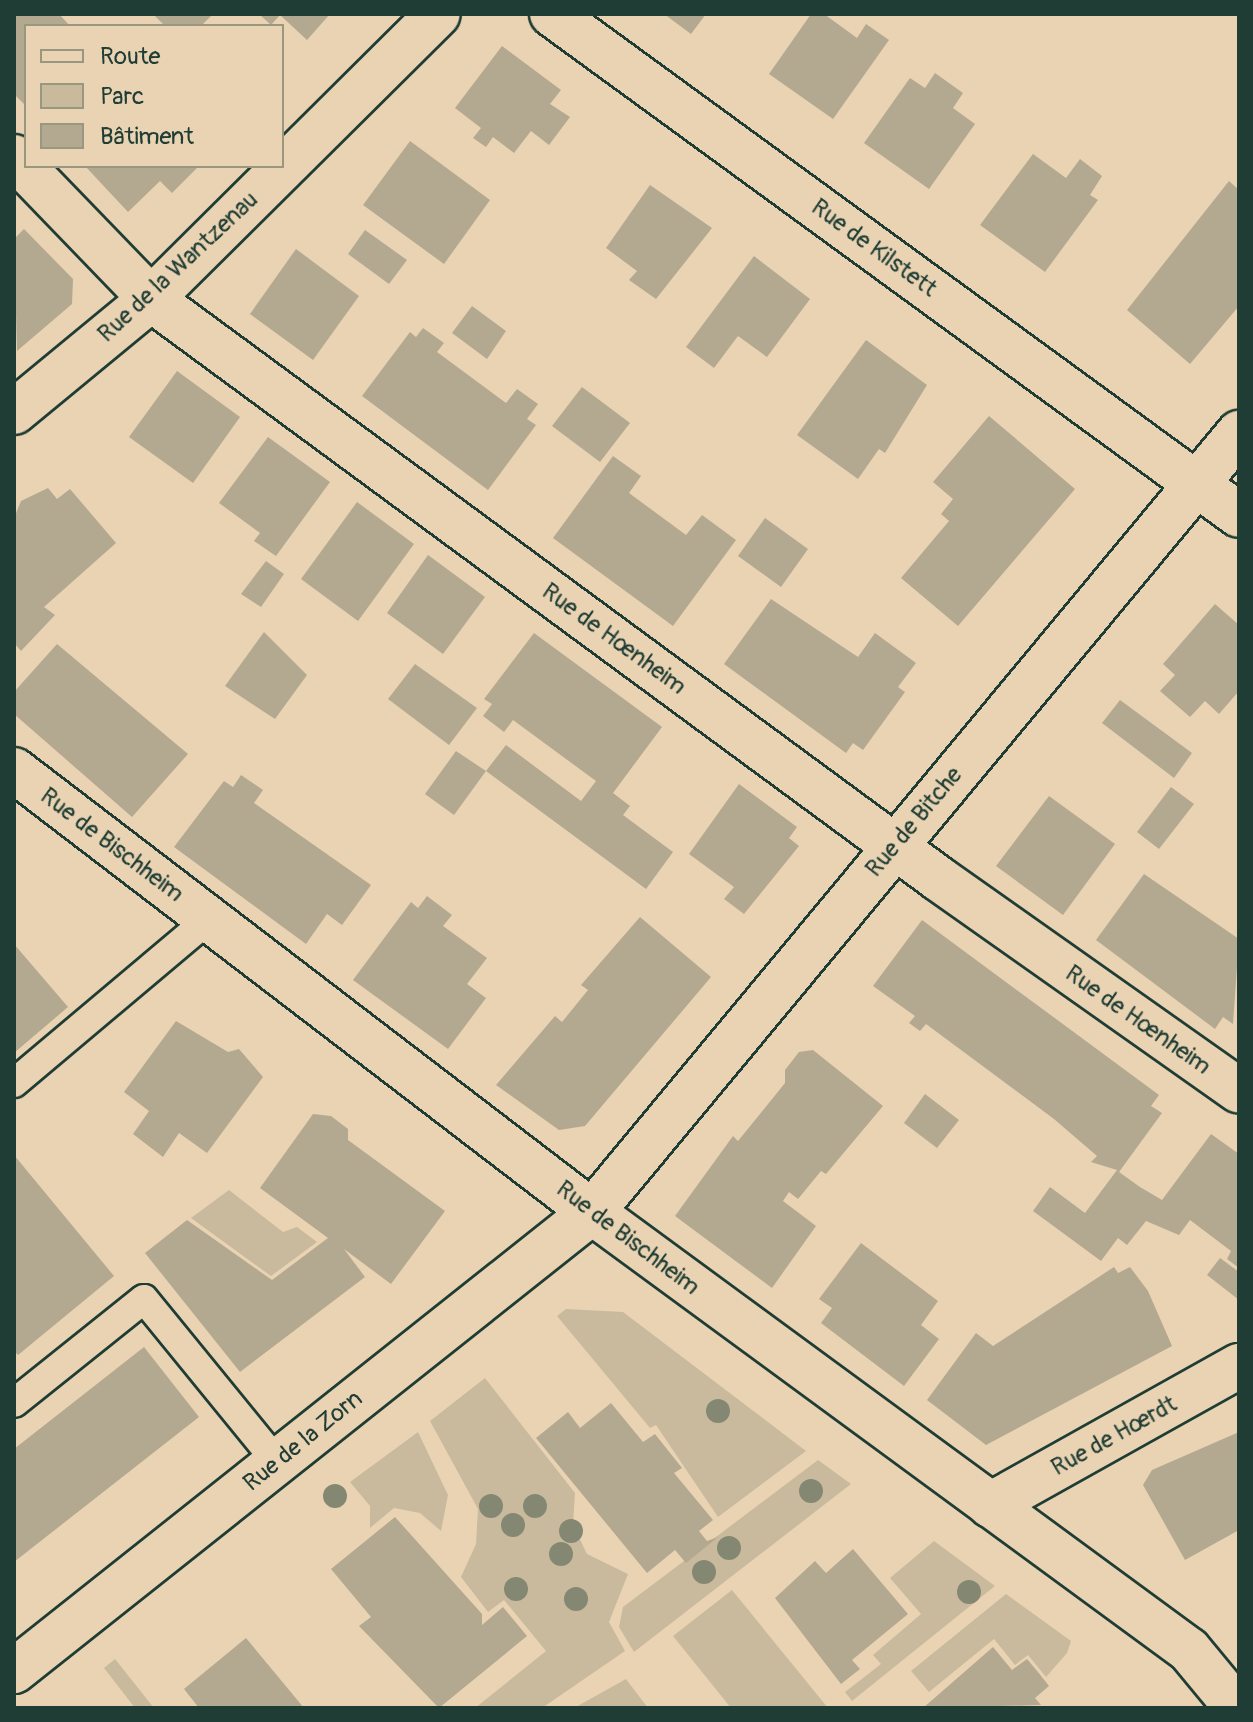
<!DOCTYPE html>
<meta charset="utf-8">
<style>
body{margin:0}
#map{position:relative;width:1253px;height:1722px;overflow:hidden;background:#ead3b3;font-family:Pangolin,sans-serif}
div>[style]{position:absolute}
.green>*{inset:0;background:#c9ba9e}
.building>*{inset:0;background:#b2a990}
.roads{filter:drop-shadow(2px 0 #1f3d34) drop-shadow(-2px 0 #1f3d34) drop-shadow(0 2px #1f3d34) drop-shadow(0 -2px #1f3d34)}
.lane>*{height:28px;margin:-14px;padding:0 14px;transform-origin:14px;border-radius:14px;background:#ead3b3}
.street>*{height:44px;margin:-22px;padding:0 22px;transform-origin:22px;border-radius:22px;background:#ead3b3}
.trees>*{width:24px;height:24px;margin:-12px;border-radius:50%;background:#848873}
span{translate:-50% -50%;white-space:nowrap;text-align:center;line-height:1.15;-webkit-text-stroke:6px #ead3b3;paint-order:stroke}
.street-label{font-size:24px;color:#1f3d34}
.frame{position:absolute;inset:0;border:16px solid #1f3d34;pointer-events:none}
.legend{position:absolute;left:24px;top:24px;width:260px;height:144px;box-sizing:border-box;background:#ead3b3;border:2px solid #999780;margin:0;padding:10px 14px;list-style:none;font-size:24px;color:#1f3d34}
.legend li{display:flex;align-items:center;gap:16px;height:40px}
.legend b{width:40px;border:2px solid #999780}
</style>
<div id="map">
<div class="green">
<i style="clip-path:polygon(229px 1190px,283px 1232px,297px 1227px,317px 1242px,271px 1276px,191px 1218px)"></i>
<i style="clip-path:polygon(566px 1309px,623px 1312px,806px 1451px,718px 1517px,656px 1425px,650px 1428px,557px 1316px)"></i>
<i style="clip-path:polygon(485px 1378px,575px 1493px,573px 1525px,587px 1554px,628px 1574px,609px 1622px,625px 1651px,542px 1708px,475px 1708px,546px 1651px,504px 1600px,488px 1612px,461px 1577px,476px 1544px,478px 1509px,430px 1421px)"></i>
<i style="clip-path:polygon(418px 1432px,448px 1495px,441px 1531px,420px 1513px,394px 1508px,370px 1528px,370px 1506px,350px 1482px)"></i>
<i style="clip-path:polygon(818px 1460px,851px 1484px,634px 1652px,619px 1627px,623px 1607px)"></i>
<i style="clip-path:polygon(934px 1541px,995px 1586px,852px 1701px,845px 1692px,881px 1664px,873px 1655px,921px 1614px,890px 1578px)"></i>
<i style="clip-path:polygon(732px 1590px,828px 1708px,731px 1708px,673px 1636px)"></i>
<i style="clip-path:polygon(1006px 1594px,1071px 1641px,1067px 1653px,1046px 1677px,1028px 1655px,1015px 1665px,994px 1639px,929px 1692px,911px 1671px)"></i>
<i style="clip-path:polygon(115px 1659px,154px 1708px,135px 1708px,104px 1668px)"></i>
<i style="clip-path:polygon(626px 1679px,648px 1708px,574px 1708px)"></i>
</div>
<div class="building">
<i style="clip-path:polygon(14px 14px,59px 14px,70px 26px,26px 26px,26px 106px,14px 94px)"></i>
<i style="clip-path:polygon(153px 14px,213px 14px,201px 26px,165px 26px)"></i>
<i style="clip-path:polygon(259px 14px,330px 14px,307px 40px,280px 15px,271px 25px)"></i>
<i style="clip-path:polygon(664px 14px,706px 14px,691px 34px)"></i>
<i style="clip-path:polygon(811px 14px,824px 14px,857px 38px,866px 24px,889px 40px,833px 119px,769px 74px)"></i>
<i style="clip-path:polygon(502px 46px,561px 90px,550px 104px,570px 117px,549px 145px,531px 131px,514px 153px,493px 137px,486px 147px,473px 138px,481px 128px,455px 108px)"></i>
<i style="clip-path:polygon(935px 73px,963px 93px,953px 108px,975px 124px,929px 189px,864px 143px,910px 78px,925px 88px)"></i>
<i style="clip-path:polygon(410px 141px,490px 200px,444px 264px,363px 205px)"></i>
<i style="clip-path:polygon(1033px 154px,1066px 178px,1080px 159px,1102px 176px,1090px 195px,1098px 200px,1045px 272px,980px 225px)"></i>
<i style="clip-path:polygon(85px 166px,199px 166px,172px 193px,160px 181px,128px 212px)"></i>
<i style="clip-path:polygon(1229px 181px,1239px 190px,1239px 306px,1190px 364px,1127px 310px)"></i>
<i style="clip-path:polygon(650px 185px,712px 228px,656px 299px,629px 280px,637px 271px,606px 248px)"></i>
<i style="clip-path:polygon(24px 229px,73px 279px,72px 304px,17px 351px,14px 239px)"></i>
<i style="clip-path:polygon(365px 230px,407px 260px,389px 284px,348px 254px)"></i>
<i style="clip-path:polygon(296px 249px,359px 296px,313px 360px,250px 314px)"></i>
<i style="clip-path:polygon(754px 256px,810px 299px,767px 357px,738px 336px,714px 368px,686px 347px)"></i>
<i style="clip-path:polygon(472px 306px,506px 331px,487px 359px,452px 333px)"></i>
<i style="clip-path:polygon(423px 328px,444px 343px,437px 352px,506px 403px,517px 389px,538px 404px,527px 419px,536px 425px,488px 490px,362px 396px,410px 332px,416px 337px)"></i>
<i style="clip-path:polygon(866px 340px,927px 385px,885px 453px,879px 449px,858px 479px,797px 435px)"></i>
<i style="clip-path:polygon(177px 371px,240px 417px,193px 483px,129px 437px)"></i>
<i style="clip-path:polygon(582px 387px,630px 423px,600px 462px,552px 426px)"></i>
<i style="clip-path:polygon(989px 416px,1075px 489px,958px 626px,901px 578px,949px 521px,941px 514px,953px 499px,933px 482px)"></i>
<i style="clip-path:polygon(268px 437px,330px 482px,276px 556px,254px 541px,260px 533px,219px 503px)"></i>
<i style="clip-path:polygon(613px 456px,641px 476px,629px 493px,686px 535px,702px 515px,736px 540px,673px 626px,553px 538px)"></i>
<i style="clip-path:polygon(48px 488px,57px 499px,70px 489px,116px 543px,44px 607px,55px 615px,21px 651px,14px 643px,14px 518px,21px 501px)"></i>
<i style="clip-path:polygon(357px 502px,414px 544px,358px 621px,301px 579px)"></i>
<i style="clip-path:polygon(765px 518px,808px 549px,781px 587px,738px 556px)"></i>
<i style="clip-path:polygon(428px 555px,485px 597px,443px 654px,387px 613px)"></i>
<i style="clip-path:polygon(266px 561px,284px 574px,261px 607px,241px 594px)"></i>
<i style="clip-path:polygon(771px 599px,858px 657px,875px 633px,916px 663px,898px 687px,905px 692px,863px 750px,853px 743px,846px 753px,724px 664px)"></i>
<i style="clip-path:polygon(1215px 604px,1239px 625px,1239px 691px,1219px 714px,1205px 701px,1190px 717px,1160px 691px,1175px 675px,1163px 664px)"></i>
<i style="clip-path:polygon(264px 632px,307px 675px,275px 719px,225px 686px)"></i>
<i style="clip-path:polygon(534px 633px,662px 727px,613px 793px,630px 806px,623px 815px,673px 852px,646px 889px,486px 771px,454px 815px,425px 794px,456px 751px,486px 771px,506px 745px,581px 801px,596px 781px,513px 720px,504px 732px,483px 716px,492px 704px,484px 699px)"></i>
<i style="clip-path:polygon(57px 644px,188px 754px,132px 817px,14px 714px,14px 692px)"></i>
<i style="clip-path:polygon(415px 664px,477px 708px,449px 745px,388px 699px)"></i>
<i style="clip-path:polygon(1120px 700px,1192px 753px,1174px 778px,1102px 723px)"></i>
<i style="clip-path:polygon(241px 775px,263px 790px,254px 803px,371px 885px,342px 925px,327px 914px,306px 944px,174px 847px,224px 781px,233px 787px)"></i>
<i style="clip-path:polygon(739px 784px,797px 827px,789px 838px,799px 846px,744px 914px,724px 899px,734px 887px,689px 854px)"></i>
<i style="clip-path:polygon(1171px 787px,1194px 804px,1159px 849px,1137px 832px)"></i>
<i style="clip-path:polygon(1049px 796px,1115px 844px,1063px 915px,996px 866px)"></i>
<i style="clip-path:polygon(1144px 874px,1239px 939px,1233px 1024px,1223px 1017px,1215px 1029px,1096px 940px)"></i>
<i style="clip-path:polygon(427px 896px,452px 915px,443px 926px,487px 958px,467px 984px,486px 998px,448px 1049px,353px 980px,411px 902px,418px 908px)"></i>
<i style="clip-path:polygon(640px 917px,711px 977px,585px 1126px,559px 1130px,496px 1085px,555px 1016px,562px 1022px,588px 990px,581px 985px)"></i>
<i style="clip-path:polygon(922px 920px,1159px 1095px,1151px 1106px,1162px 1113px,1119px 1172px,1140px 1187px,1162px 1200px,1211px 1134px,1239px 1154px,1239px 1268px,1227px 1259px,1231px 1251px,1190px 1220px,1179px 1235px,1146px 1221px,1127px 1245px,1118px 1238px,1101px 1261px,1033px 1211px,1050px 1187px,1085px 1213px,1117px 1170px,1091px 1162px,1097px 1156px,1054px 1119px,926px 1024px,920px 1031px,909px 1023px,915px 1016px,873px 986px)"></i>
<i style="clip-path:polygon(14px 944px,68px 1007px,14px 1053px)"></i>
<i style="clip-path:polygon(176px 1021px,228px 1052px,239px 1049px,263px 1077px,207px 1153px,179px 1133px,163px 1157px,133px 1134px,149px 1111px,124px 1092px)"></i>
<i style="clip-path:polygon(813px 1050px,883px 1106px,826px 1174px,821px 1171px,798px 1199px,789px 1192px,783px 1201px,816px 1226px,772px 1288px,675px 1216px,733px 1136px,738px 1141px,785px 1083px,785px 1070px,799px 1052px)"></i>
<i style="clip-path:polygon(925px 1094px,959px 1120px,937px 1148px,904px 1123px)"></i>
<i style="clip-path:polygon(313px 1114px,331px 1116px,348px 1129px,348px 1140px,445px 1211px,391px 1284px,344px 1249px,365px 1277px,240px 1372px,145px 1253px,187px 1220px,272px 1280px,328px 1238px,260px 1188px)"></i>
<i style="clip-path:polygon(14px 1155px,114px 1276px,18px 1355px,14px 1351px)"></i>
<i style="clip-path:polygon(861px 1243px,938px 1301px,921px 1325px,939px 1339px,904px 1386px,821px 1323px,832px 1308px,819px 1299px)"></i>
<i style="clip-path:polygon(1220px 1258px,1239px 1272px,1239px 1300px,1207px 1275px)"></i>
<i style="clip-path:polygon(1114px 1267px,1118px 1273px,1130px 1267px,1148px 1291px,1172px 1346px,986px 1445px,927px 1400px,976px 1333px,993px 1346px)"></i>
<i style="clip-path:polygon(144px 1347px,199px 1417px,14px 1562px,14px 1449px)"></i>
<i style="clip-path:polygon(611px 1403px,643px 1442px,655px 1434px,682px 1468px,674px 1473px,713px 1520px,699px 1531px,707px 1541px,718px 1537px,686px 1563px,675px 1550px,647px 1573px,536px 1438px,568px 1412px,580px 1428px)"></i>
<i style="clip-path:polygon(1239px 1432px,1239px 1530px,1185px 1560px,1143px 1485px,1152px 1470px)"></i>
<i style="clip-path:polygon(395px 1517px,482px 1614px,482px 1625px,503px 1607px,527px 1636px,439px 1708px,359px 1626px,371px 1617px,331px 1569px)"></i>
<i style="clip-path:polygon(853px 1549px,908px 1614px,852px 1660px,860px 1669px,841px 1684px,775px 1598px,815px 1561px,826px 1573px)"></i>
<i style="clip-path:polygon(246px 1638px,304px 1708px,199px 1708px,184px 1689px)"></i>
<i style="clip-path:polygon(993px 1647px,1012px 1670px,1027px 1659px,1038px 1672px,1049px 1686px,1035px 1698px,1041px 1705px,923px 1708px)"></i>
</div>
<div class="roads">
<div class="lane">
<i style="left:14px;top:1083px;width:255px;rotate:-40.1deg"></i>
<i style="left:14px;top:1403px;width:166px;rotate:-38.7deg"></i>
<i style="left:144px;top:1299px;width:210px;rotate:50.8deg"></i>
</div>
<div class="street">
<i style="left:552px;top:14px;width:850px;rotate:36.1deg"></i>
<i style="left:14px;top:157px;width:197px;rotate:46deg"></i>
<i style="left:151px;top:299px;width:978px;rotate:36.35deg"></i>
<i style="left:939px;top:879px;width:367px;rotate:35.2deg"></i>
<i style="left:14px;top:412px;width:178px;rotate:-39.5deg"></i>
<i style="left:151px;top:299px;width:404px;rotate:-44.8deg"></i>
<i style="left:14px;top:770px;width:728px;rotate:37.41deg"></i>
<i style="left:592px;top:1212px;width:740px;rotate:36.27deg"></i>
<i style="left:1189px;top:1650px;width:75px;rotate:50.4deg"></i>
<i style="left:990px;top:1505px;width:285px;rotate:-29.2deg"></i>
<i style="left:14px;top:1671px;width:738px;rotate:-38.45deg"></i>
<i style="left:592px;top:1212px;width:1013px;rotate:-50.29deg"></i>
</div>
</div>
<div class="trees">
<i style="left:718px;top:1411px"></i>
<i style="left:811px;top:1491px"></i>
<i style="left:335px;top:1496px"></i>
<i style="left:491px;top:1506px"></i>
<i style="left:535px;top:1506px"></i>
<i style="left:513px;top:1525px"></i>
<i style="left:571px;top:1531px"></i>
<i style="left:729px;top:1548px"></i>
<i style="left:561px;top:1554px"></i>
<i style="left:704px;top:1572px"></i>
<i style="left:516px;top:1589px"></i>
<i style="left:969px;top:1592px"></i>
<i style="left:576px;top:1599px"></i>
</div>
<div class="street-label">
<span style="left:874px;top:248px;rotate:36deg">Rue de Kilstett</span>
<span style="left:178px;top:267px;rotate:-43deg">Rue de la Wantzenau</span>
<span style="left:614px;top:639px;rotate:36deg">Rue de Hœnheim</span>
<span style="left:914px;top:822px;rotate:-50deg">Rue de Bitche</span>
<span style="left:112px;top:845px;rotate:37deg">Rue de Bischheim</span>
<span style="left:1138px;top:1020px;rotate:35deg">Rue de Hœnheim</span>
<span style="left:628px;top:1238px;rotate:37deg">Rue de Bischheim</span>
<span style="left:1114px;top:1436px;rotate:-29deg">Rue de Hœrdt</span>
<span style="left:303px;top:1441px;rotate:-39deg">Rue de la Zorn</span>
</div>
<div class="frame"></div>
<ul class="legend">
<li><b style="height:10px;background:#ead3b3"></b>Route</li>
<li><b style="height:22px;background:#c9ba9e"></b>Parc</li>
<li><b style="height:22px;background:#b2a990"></b>Bâtiment</li>
</ul>
</div>
